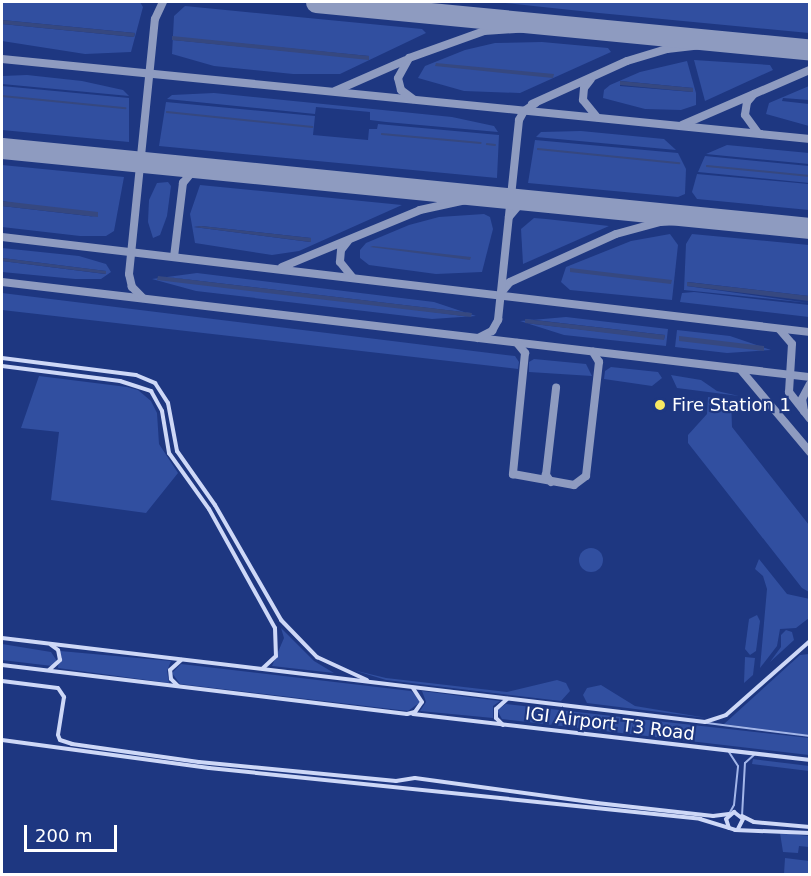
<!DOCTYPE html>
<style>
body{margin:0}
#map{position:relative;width:811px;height:876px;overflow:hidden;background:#1e3781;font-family:"DejaVu Sans",sans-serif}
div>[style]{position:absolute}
.green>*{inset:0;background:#314fa0}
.round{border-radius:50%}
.water>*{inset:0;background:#364880}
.stream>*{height:1.5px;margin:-0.75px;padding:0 0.75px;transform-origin:0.75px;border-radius:0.75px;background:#364880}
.taxiway>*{height:8px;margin:-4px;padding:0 4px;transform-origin:4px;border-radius:4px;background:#8e9bc0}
.runway>*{height:21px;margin:-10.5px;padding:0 10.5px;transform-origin:10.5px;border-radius:10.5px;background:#8e9bc0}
.street>*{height:2px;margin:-1px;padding:0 1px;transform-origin:1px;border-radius:1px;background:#a3b6e9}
.secondary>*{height:4px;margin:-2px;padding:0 2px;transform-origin:2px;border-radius:2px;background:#ced8f7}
.dots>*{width:16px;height:16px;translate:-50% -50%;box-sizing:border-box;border:3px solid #1e3781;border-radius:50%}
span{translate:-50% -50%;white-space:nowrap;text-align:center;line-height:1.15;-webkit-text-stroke:4.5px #1e3781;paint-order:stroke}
.poi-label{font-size:18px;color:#fff}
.left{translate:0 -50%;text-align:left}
.street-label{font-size:18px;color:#fff}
.frame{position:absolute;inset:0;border:3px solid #fff;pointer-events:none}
.scale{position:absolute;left:24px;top:825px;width:93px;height:27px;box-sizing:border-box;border:3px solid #fff;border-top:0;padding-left:8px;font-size:18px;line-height:21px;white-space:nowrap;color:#fff;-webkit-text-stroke:4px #1e3781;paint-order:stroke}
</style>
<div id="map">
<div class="green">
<i style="clip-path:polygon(2px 2px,140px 2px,143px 7px,131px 52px,85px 54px,2px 41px,2px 24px,134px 37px,135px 33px,2px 20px)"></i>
<i style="clip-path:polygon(496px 2px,809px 2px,809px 33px,599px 13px)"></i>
<i style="clip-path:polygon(evenodd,185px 6px,422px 29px,426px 33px,340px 74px,293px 74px,214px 66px,172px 54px,174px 16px,185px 6px,172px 37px,369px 56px,369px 59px,173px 40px,172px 37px)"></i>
<i style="clip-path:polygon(542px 42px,608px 48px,611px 52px,520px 93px,464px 91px,418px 78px,425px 66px,465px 50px,495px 43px)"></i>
<i style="clip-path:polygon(694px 60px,770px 65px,773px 70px,705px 101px)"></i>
<i style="clip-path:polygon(evenodd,687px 61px,696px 93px,696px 105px,681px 110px,645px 109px,603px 98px,604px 90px,610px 85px,640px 72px,687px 61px,620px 81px,693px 88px,693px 92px,620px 86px,620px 81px)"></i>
<i style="clip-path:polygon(27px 75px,82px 81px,123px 90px,129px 96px,2px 84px,2px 76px)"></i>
<i style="clip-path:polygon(2px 86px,129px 98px,129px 142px,2px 130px)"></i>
<i style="clip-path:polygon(809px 86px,809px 100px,783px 98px,782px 101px,809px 104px,809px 126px,766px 114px,769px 103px)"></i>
<i style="clip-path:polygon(214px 93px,452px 117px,494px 126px,498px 132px,386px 122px,370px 120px,370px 112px,316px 107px,315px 114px,167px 99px,172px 95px)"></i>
<i style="clip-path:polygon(166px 102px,315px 116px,313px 135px,368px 140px,369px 129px,377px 129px,378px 124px,499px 135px,497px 178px,159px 146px)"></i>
<i style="clip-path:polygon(581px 131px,664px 139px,676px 150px,536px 137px,541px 132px)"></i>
<i style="clip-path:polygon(535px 140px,678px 153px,686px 169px,685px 194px,678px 197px,528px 183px)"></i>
<i style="clip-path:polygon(727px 145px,809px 153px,809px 164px,706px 154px)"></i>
<i style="clip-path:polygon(705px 156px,809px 166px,809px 183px,698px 172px)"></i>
<i style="clip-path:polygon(2px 165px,124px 177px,114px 231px,106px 236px,80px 236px,2px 227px,2px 206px,97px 217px,2px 201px)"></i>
<i style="clip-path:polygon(697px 174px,809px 184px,809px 210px,697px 199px,692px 192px)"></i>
<i style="clip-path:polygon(168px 182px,171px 186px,167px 216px,160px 235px,153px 238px,148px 222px,149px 200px,157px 183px)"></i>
<i style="clip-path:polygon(evenodd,200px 185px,402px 205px,299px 251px,272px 255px,195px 243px,190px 214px,200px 185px,201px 226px,311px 238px,310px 242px,194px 227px,201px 226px)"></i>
<i style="clip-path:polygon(484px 214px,490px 217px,493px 229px,482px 272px,436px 274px,369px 265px,360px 258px,360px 250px,366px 243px,409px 225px,439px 217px)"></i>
<i style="clip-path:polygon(534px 218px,546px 219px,609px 226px,523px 264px,521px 229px)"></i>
<i style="clip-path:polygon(670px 234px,678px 245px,672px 300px,570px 290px,561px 282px,566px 267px,631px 241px)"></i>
<i style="clip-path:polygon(692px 234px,809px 245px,809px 296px,688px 282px,687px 286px,809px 303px,684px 290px,686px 244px)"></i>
<i style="clip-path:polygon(2px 248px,79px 256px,106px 264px,111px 272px,101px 279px,75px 279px,2px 272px,2px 261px,105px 274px,106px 271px,2px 258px)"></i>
<i style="clip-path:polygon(evenodd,197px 273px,434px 302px,476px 316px,432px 319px,196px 291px,152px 279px,197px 273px,158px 276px,471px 313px,471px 317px,158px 276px)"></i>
<i style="clip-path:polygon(694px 292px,809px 305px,809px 317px,680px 302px,682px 293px)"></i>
<i style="clip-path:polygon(2px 293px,515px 356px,519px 362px,518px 369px,2px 310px)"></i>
<i style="clip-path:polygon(evenodd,566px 317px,668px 329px,666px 346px,564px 335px,520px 321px,566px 317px,526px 319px,665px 335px,664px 339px,525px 323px,526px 319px)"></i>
<i style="clip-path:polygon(677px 330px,730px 336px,771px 350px,727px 353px,675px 347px)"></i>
<i style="clip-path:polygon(534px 359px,586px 364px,592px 376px,529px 372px,529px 362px)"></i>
<i style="clip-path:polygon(611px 367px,658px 372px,662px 378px,652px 386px,604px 379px,605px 371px)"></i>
<i style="clip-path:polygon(671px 375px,701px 380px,717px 391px,739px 396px,677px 388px)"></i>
<i style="clip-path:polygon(39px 376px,127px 387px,138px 390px,151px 401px,157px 413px,159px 444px,178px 473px,146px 513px,51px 500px,59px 432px,21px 428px)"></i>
<i style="clip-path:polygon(708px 397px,731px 400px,732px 427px,809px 525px,809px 592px,802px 588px,688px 443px,688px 435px,707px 414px)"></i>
<i class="round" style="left:579px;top:548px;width:24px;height:24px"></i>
<i style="clip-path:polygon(759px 559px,787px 594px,810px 599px,809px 618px,796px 628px,780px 629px,777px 646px,760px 668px,767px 589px,763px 576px,755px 569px)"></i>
<i style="clip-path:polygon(757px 615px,760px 621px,756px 651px,750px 655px,745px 649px,749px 619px)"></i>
<i style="clip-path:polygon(281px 628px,314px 661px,334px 673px,272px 666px,284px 638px)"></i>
<i style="clip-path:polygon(786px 630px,792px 632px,794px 640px,770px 662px,781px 647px,781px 635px)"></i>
<i style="clip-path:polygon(2px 644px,51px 652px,57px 661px,52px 666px,2px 660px)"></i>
<i style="clip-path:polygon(60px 651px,171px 661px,167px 671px,169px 683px,58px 668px)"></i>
<i style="clip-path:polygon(809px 654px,809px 735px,724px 724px,800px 655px)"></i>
<i style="clip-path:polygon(745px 657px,755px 658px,753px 675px,744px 683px)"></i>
<i style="clip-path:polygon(181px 664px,411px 691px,419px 698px,419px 703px,408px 711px,180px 684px,172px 673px)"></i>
<i style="clip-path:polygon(353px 670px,386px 678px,507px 692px,557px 680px,566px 683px,570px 691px,561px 701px,386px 680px)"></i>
<i style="clip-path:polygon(601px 685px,635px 706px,707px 718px,587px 703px,583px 695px,587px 688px)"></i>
<i style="clip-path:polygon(422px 691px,500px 701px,493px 706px,493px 718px,420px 711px,426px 702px)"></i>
<i style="clip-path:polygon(506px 704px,809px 738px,809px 755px,502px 719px,497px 710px)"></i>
<i style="clip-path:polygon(753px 759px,809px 766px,809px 771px,752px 764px)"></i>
<i style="clip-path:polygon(780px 833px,809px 836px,809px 847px,799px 846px,798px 853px,783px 852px)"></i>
<i style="clip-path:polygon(785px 858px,809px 861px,809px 874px,784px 874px)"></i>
</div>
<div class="water">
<i style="clip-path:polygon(2px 20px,135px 33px,134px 37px,2px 24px)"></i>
<i style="clip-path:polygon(172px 36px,369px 56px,369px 60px,172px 40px)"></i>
<i style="clip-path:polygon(436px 63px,554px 74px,553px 78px,435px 66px)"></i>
<i style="clip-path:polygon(620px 81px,693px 88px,693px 92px,620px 85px)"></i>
<i style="clip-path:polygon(2px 201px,98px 212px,98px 217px,2px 206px)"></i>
<i style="clip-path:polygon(201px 226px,311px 238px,311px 242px,194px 227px)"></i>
<i style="clip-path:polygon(373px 246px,471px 257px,470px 260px,370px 247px)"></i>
<i style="clip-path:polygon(2px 258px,106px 271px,106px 274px,2px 261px)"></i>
<i style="clip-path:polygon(570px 268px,672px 280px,671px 284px,570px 272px)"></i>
<i style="clip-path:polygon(158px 276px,472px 313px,471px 317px,157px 280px)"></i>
<i style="clip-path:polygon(687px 282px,809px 296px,809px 301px,687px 286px)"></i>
<i style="clip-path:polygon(525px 319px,665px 335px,664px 340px,525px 323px)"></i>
<i style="clip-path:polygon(679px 336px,764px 346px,764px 351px,679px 341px)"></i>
</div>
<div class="stream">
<i style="left:2px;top:96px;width:124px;rotate:5.6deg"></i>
<i style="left:167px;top:112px;width:146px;rotate:5.9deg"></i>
<i style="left:382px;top:134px;width:99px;rotate:5.2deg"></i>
<i style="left:487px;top:144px;width:8px;rotate:7deg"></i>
<i style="left:538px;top:149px;width:142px;rotate:5.7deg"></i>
<i style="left:707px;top:166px;width:103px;rotate:5.5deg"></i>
</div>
<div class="taxiway">
<i style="left:2px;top:59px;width:812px;rotate:5.65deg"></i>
<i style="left:591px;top:79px;width:11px;rotate:128deg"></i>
<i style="left:584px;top:88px;width:12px;rotate:95deg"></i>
<i style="left:583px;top:100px;width:22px;rotate:51deg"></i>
<i style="left:335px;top:91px;width:77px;rotate:-23.6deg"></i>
<i style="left:754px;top:94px;width:11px;rotate:131deg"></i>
<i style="left:747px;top:102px;width:13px;rotate:99deg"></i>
<i style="left:745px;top:115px;width:22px;rotate:54deg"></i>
<i style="left:413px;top:99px;width:15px;rotate:-143deg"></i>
<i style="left:401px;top:90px;width:12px;rotate:-104deg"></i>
<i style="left:398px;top:78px;width:23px;rotate:-61deg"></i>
<i style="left:409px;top:58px;width:80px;rotate:-19.8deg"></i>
<i style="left:484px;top:31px;width:79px;rotate:-3.6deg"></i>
<i style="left:532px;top:104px;width:104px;rotate:-24.4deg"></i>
<i style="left:627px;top:61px;width:42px;rotate:-16.7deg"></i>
<i style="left:667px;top:49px;width:44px;rotate:-6.5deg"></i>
<i style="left:711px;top:44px;width:43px;rotate:1.3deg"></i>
<i style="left:682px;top:125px;width:139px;rotate:-23.3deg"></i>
<i style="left:509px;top:217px;width:17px;rotate:-50deg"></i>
<i style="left:520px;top:204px;width:14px;rotate:-12deg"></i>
<i style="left:2px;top:237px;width:814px;rotate:6.71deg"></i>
<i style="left:348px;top:241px;width:11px;rotate:128deg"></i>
<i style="left:341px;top:250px;width:12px;rotate:95deg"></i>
<i style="left:340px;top:262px;width:19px;rotate:51deg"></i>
<i style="left:174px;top:257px;width:75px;rotate:-83.1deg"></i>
<i style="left:183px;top:183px;width:14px;rotate:-51deg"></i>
<i style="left:192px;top:172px;width:16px;rotate:-15deg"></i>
<i style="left:282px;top:267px;width:149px;rotate:-22.4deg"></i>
<i style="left:420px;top:210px;width:47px;rotate:-12.3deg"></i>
<i style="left:466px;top:200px;width:52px;rotate:-1.1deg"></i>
<i style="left:2px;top:282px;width:814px;rotate:6.71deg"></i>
<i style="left:501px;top:293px;width:14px;rotate:-51deg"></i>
<i style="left:510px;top:282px;width:116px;rotate:-24.4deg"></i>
<i style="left:616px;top:234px;width:46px;rotate:-15.3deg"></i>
<i style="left:660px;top:222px;width:57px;rotate:-3deg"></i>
<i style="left:143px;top:298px;width:16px;rotate:-135deg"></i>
<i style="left:132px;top:287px;width:13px;rotate:-103deg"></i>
<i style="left:129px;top:274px;width:256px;rotate:-84.2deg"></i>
<i style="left:155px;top:19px;width:19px;rotate:-65deg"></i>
<i style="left:780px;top:330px;width:18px;rotate:49deg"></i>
<i style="left:792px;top:344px;width:48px;rotate:93.6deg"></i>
<i style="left:789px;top:392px;width:34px;rotate:52deg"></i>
<i style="left:478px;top:338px;width:16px;rotate:-27deg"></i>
<i style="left:492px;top:331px;width:13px;rotate:-61deg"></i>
<i style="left:498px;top:320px;width:201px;rotate:-84deg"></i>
<i style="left:519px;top:120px;width:10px;rotate:-61deg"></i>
<i style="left:524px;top:111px;width:14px;rotate:-34deg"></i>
<i style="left:517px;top:343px;width:13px;rotate:51deg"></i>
<i style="left:525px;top:353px;width:122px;rotate:95.7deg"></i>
<i style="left:513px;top:474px;width:62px;rotate:10.2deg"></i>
<i style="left:574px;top:485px;width:15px;rotate:-37deg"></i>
<i style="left:586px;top:476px;width:115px;rotate:-83.5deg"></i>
<i style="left:599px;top:362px;width:12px;rotate:-121deg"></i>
<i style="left:740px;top:369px;width:109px;rotate:49.9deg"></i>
<i style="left:804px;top:411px;width:12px;rotate:-99deg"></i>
<i style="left:802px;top:399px;width:17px;rotate:-62deg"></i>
<i style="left:551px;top:482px;width:9px;rotate:-126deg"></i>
<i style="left:546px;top:475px;width:88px;rotate:-83.4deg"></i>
</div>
<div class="runway">
<i style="left:316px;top:2px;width:496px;rotate:5.5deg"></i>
<i style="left:2px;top:148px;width:812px;rotate:5.65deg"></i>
</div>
<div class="street">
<i style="left:707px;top:723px;width:104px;rotate:7.2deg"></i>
<i style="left:729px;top:814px;width:10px;rotate:-61deg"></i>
<i style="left:734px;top:805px;width:39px;rotate:-84deg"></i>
<i style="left:738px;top:766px;width:17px;rotate:-123deg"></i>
<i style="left:742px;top:816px;width:53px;rotate:-86.8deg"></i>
<i style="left:745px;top:763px;width:12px;rotate:-42deg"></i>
</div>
<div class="secondary">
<i style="left:2px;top:358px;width:135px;rotate:7.2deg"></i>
<i style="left:136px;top:375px;width:21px;rotate:23deg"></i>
<i style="left:155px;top:383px;width:24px;rotate:57deg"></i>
<i style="left:168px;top:403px;width:49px;rotate:79.4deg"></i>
<i style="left:177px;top:451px;width:66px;rotate:54.9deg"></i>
<i style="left:215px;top:505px;width:133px;rotate:60.1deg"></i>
<i style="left:281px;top:620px;width:52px;rotate:45.8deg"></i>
<i style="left:317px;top:657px;width:55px;rotate:24.7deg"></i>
<i style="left:2px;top:366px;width:119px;rotate:7.2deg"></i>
<i style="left:120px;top:381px;width:33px;rotate:18deg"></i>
<i style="left:151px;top:391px;width:23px;rotate:61deg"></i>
<i style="left:162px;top:411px;width:43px;rotate:80.5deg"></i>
<i style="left:169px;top:453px;width:69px;rotate:54.5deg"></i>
<i style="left:209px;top:509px;width:136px;rotate:61deg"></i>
<i style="left:275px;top:628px;width:28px;rotate:88deg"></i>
<i style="left:276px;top:656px;width:18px;rotate:137deg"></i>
<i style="left:2px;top:638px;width:708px;rotate:6.81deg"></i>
<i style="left:705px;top:722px;width:22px;rotate:-18deg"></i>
<i style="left:726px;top:715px;width:112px;rotate:-41.4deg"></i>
<i style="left:2px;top:665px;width:408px;rotate:6.9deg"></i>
<i style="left:407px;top:714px;width:8px;rotate:-14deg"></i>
<i style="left:415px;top:712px;width:12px;rotate:-55deg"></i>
<i style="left:422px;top:702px;width:17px;rotate:-123deg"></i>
<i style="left:49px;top:670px;width:15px;rotate:-42deg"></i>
<i style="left:60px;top:660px;width:10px;rotate:-101deg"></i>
<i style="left:58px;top:650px;width:9px;rotate:-144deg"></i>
<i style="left:2px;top:681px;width:56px;rotate:7.1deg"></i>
<i style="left:58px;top:688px;width:11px;rotate:56deg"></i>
<i style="left:64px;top:697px;width:38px;rotate:99deg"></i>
<i style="left:58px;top:735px;width:5px;rotate:68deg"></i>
<i style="left:60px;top:740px;width:13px;rotate:18deg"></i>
<i style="left:72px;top:744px;width:128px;rotate:8.1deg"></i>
<i style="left:199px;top:762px;width:198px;rotate:5.5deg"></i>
<i style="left:396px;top:781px;width:19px;rotate:-9deg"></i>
<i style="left:415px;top:778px;width:184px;rotate:7.8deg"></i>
<i style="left:597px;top:803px;width:117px;rotate:6.4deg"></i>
<i style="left:713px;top:816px;width:16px;rotate:-7deg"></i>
<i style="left:178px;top:686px;width:10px;rotate:-135deg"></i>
<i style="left:171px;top:679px;width:9px;rotate:-96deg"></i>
<i style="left:170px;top:670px;width:15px;rotate:-42deg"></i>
<i style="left:413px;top:714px;width:400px;rotate:6.6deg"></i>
<i style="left:503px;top:725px;width:10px;rotate:-135deg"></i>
<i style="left:496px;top:718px;width:9px;rotate:-90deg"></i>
<i style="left:496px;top:709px;width:15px;rotate:-42deg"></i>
<i style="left:2px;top:740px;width:209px;rotate:7.7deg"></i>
<i style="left:209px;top:768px;width:494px;rotate:5.9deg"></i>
<i style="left:700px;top:819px;width:37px;rotate:17deg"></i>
<i style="left:735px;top:830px;width:75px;rotate:2.3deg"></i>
<i style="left:742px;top:816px;width:13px;rotate:27deg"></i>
<i style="left:754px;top:822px;width:56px;rotate:5.1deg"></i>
<i style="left:729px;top:828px;width:9px;rotate:-108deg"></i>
<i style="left:726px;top:819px;width:11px;rotate:-41deg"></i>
<i style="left:734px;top:812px;width:11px;rotate:38deg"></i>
<i style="left:743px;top:819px;width:11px;rotate:117deg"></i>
</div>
<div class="dots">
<i style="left:660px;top:405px;background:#f8e862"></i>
</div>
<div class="poi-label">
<span class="left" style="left:672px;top:405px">Fire Station 1</span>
</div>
<div class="street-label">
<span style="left:610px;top:724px;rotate:7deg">IGI Airport T3 Road</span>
</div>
<div class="frame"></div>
<div class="scale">200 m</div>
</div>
